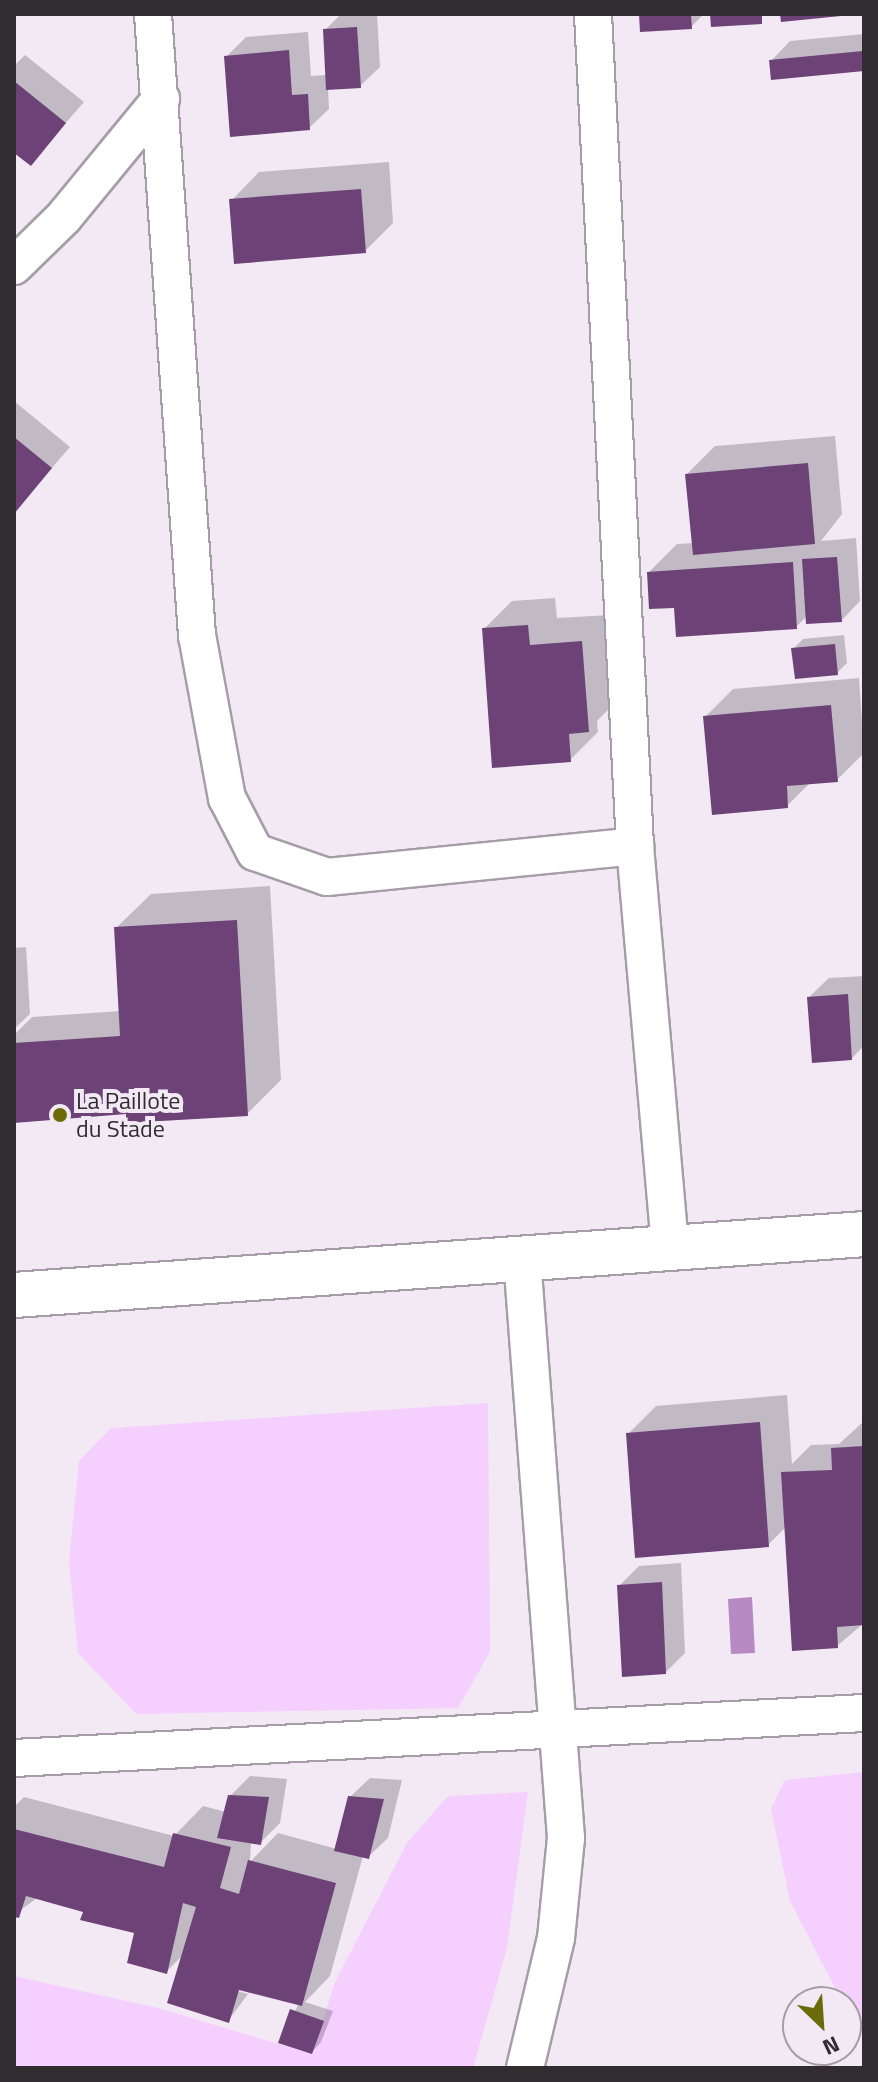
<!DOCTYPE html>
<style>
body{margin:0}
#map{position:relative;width:878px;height:2082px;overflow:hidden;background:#f2e9f5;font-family:"Titillium Web",sans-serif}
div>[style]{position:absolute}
.green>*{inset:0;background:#f5cffe}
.water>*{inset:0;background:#b88ac3}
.shadow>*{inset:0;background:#0003}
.building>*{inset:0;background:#6c4277}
.roads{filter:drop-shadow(2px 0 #a69da8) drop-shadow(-2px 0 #a69da8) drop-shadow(0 2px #a69da8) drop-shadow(0 -2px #a69da8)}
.street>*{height:36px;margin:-18px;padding:0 18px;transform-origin:18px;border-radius:18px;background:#fff}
.secondary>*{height:44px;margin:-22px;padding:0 22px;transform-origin:22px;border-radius:22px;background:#fff}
.dots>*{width:22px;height:22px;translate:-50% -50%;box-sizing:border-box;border:4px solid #f2e9f5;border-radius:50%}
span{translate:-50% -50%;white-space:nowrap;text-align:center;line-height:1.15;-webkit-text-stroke:8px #f2e9f5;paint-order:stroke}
.poi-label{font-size:24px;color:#302c30}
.left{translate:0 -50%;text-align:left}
.frame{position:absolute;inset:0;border:16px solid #302c30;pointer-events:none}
.north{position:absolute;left:782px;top:1986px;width:80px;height:80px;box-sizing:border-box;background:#f2e9f5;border:2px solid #a49da6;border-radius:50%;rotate:155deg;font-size:22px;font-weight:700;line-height:32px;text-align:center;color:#302c30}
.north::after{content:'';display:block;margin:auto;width:28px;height:36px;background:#6c6b0a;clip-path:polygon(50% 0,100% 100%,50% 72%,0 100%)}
</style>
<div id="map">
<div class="green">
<i style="clip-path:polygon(488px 1403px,490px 1652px,458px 1708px,136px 1714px,78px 1653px,69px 1562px,79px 1461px,111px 1428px)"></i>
<i style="clip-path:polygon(864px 1772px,864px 2020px,851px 2019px,790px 1901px,771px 1809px,785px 1780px)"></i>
<i style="clip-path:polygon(528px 1792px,507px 1948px,473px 2068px,14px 2068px,14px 1976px,158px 2008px,312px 2054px,335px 1982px,407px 1843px,448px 1796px)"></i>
</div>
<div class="water">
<i style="clip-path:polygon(752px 1597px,755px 1653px,731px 1654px,728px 1599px)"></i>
</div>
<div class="shadow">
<i style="clip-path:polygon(341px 14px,377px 14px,380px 67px,360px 86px,328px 88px,329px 109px,309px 128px,226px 57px,246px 37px,308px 32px,311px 76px,327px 75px,325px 30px)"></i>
<i style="clip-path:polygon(641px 14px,704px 14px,691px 27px)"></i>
<i style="clip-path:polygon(864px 34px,864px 69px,773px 78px,771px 61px,790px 41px)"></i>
<i style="clip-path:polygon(25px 55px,84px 102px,30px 164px,14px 150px,14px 66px)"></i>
<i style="clip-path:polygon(389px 162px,393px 223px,365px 251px,232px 200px,259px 172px)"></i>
<i style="clip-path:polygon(14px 401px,70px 447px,14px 512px)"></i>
<i style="clip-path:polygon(835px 436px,842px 514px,821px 541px,856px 538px,860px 601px,841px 621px,807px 616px,796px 627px,676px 605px,649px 572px,677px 544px,694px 543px,687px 474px,715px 446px)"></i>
<i style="clip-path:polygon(555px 598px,557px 618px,610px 615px,616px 702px,597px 721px,598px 732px,570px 760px,484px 629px,512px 601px)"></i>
<i style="clip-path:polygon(844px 635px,847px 663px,837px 673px,793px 649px,803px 639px)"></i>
<i style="clip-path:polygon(859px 678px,864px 753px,837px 780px,811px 782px,787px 806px,705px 717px,733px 689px)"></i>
<i style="clip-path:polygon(270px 886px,281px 1080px,247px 1114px,127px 1112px,14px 1120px,14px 1035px,32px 1017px,121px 1011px,116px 928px,151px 894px)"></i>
<i style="clip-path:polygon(26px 947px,30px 1014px,14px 1029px,14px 948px)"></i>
<i style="clip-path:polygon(864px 976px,864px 1046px,852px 1058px,809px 997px,829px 978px)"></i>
<i style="clip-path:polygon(787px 1395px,792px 1464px,811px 1445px,839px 1444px,864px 1421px,864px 1623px,837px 1646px,786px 1527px,768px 1545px,628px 1434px,656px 1406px)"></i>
<i style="clip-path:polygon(681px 1563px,685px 1653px,665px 1673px,619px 1586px,639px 1566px)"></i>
<i style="clip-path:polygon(evenodd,250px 1776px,287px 1779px,280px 1823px,260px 1843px,251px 1842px,250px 1862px,278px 1833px,337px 1849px,350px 1797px,370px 1778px,402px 1780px,388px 1838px,368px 1857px,363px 1856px,330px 1976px,305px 2002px,333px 2011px,321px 2042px,312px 2052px,281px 2041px,299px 2003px,251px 1990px,228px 2021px,169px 2002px,185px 1953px,166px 1972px,129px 1962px,137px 1932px,83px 1919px,85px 1911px,37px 1898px,14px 1915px,14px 1807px,24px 1797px,174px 1836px,203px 1806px,226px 1812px,230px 1796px,250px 1776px,188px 1973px,249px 1990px,248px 1994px,188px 1978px,188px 1973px)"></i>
</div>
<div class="building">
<i style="clip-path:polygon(639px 14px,691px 14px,692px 29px,640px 32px)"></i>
<i style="clip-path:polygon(710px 14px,762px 14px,762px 24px,711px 27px)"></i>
<i style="clip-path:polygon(780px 14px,841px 14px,841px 16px,781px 22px)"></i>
<i style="clip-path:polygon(357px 27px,361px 88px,326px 90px,323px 29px)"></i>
<i style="clip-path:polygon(289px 50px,292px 95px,308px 94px,310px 130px,230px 137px,224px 56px)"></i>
<i style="clip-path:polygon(863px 51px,864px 71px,771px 80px,769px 60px)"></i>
<i style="clip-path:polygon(14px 81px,66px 123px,31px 166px,14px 153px)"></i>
<i style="clip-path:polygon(361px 189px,366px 253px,234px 264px,229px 199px)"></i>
<i style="clip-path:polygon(14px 437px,52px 468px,14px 514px)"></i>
<i style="clip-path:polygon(808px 463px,815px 544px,693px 555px,685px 474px)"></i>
<i style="clip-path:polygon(837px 557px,842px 622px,806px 624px,802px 559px)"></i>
<i style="clip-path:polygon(793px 562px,797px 629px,676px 637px,674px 608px,649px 609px,647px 572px)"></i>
<i style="clip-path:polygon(528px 625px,530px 645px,582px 641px,589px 732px,569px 734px,571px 762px,492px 768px,482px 628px)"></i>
<i style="clip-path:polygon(835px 644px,838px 675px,795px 679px,791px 648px)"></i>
<i style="clip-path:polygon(831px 705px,838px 782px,787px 786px,788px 808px,712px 815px,703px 716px)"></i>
<i style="clip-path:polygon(237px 920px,248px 1116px,126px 1123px,126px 1114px,14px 1123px,14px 1043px,120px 1036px,114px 927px)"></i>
<i style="clip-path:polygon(848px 994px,852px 1060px,812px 1063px,807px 997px)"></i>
<i style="clip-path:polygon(760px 1422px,769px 1547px,635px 1558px,626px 1433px)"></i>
<i style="clip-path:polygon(864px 1446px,864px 1625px,837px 1627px,838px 1648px,792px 1651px,781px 1472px,832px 1470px,831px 1448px)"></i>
<i style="clip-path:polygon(662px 1582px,666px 1674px,622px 1677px,617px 1585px)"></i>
<i style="clip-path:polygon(228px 1795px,269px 1797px,261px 1845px,217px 1838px)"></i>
<i style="clip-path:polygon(348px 1796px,384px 1799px,369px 1859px,334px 1851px)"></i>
<i style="clip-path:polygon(14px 1829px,164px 1867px,173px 1833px,231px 1847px,220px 1888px,239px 1894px,248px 1860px,336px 1883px,302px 2006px,239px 1990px,229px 2023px,167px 2003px,196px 1907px,183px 1903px,167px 1974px,127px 1963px,134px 1933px,80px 1920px,83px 1912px,26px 1896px,19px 1918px,14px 1917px)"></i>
<i style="clip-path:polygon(290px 2009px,324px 2021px,312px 2054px,278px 2043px)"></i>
</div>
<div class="roads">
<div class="street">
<i style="left:153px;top:14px;width:623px;rotate:85.95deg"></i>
<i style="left:197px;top:635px;width:166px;rotate:79.6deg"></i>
<i style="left:227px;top:798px;width:61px;rotate:62.6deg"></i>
<i style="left:255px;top:852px;width:76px;rotate:19.1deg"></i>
<i style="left:327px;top:877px;width:310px;rotate:-5.7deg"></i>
<i style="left:593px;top:14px;width:833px;rotate:87.11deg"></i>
<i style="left:635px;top:846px;width:404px;rotate:85deg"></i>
<i style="left:14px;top:266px;width:70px;rotate:-44.4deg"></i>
<i style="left:64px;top:217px;width:153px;rotate:-50.6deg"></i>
<i style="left:522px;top:1258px;width:582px;rotate:85.66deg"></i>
<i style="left:566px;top:1838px;width:100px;rotate:95.7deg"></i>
<i style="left:556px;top:1938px;width:134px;rotate:103.4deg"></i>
<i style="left:14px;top:1758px;width:851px;rotate:-3.03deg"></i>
</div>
<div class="secondary">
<i style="left:14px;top:1295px;width:852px;rotate:-4.1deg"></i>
</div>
</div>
<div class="dots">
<i style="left:60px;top:1115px;background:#6c6b0a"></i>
</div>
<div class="poi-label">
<span class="left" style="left:76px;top:1115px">La Paillote<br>du Stade</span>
</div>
<div class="frame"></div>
<div class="north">N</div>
</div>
